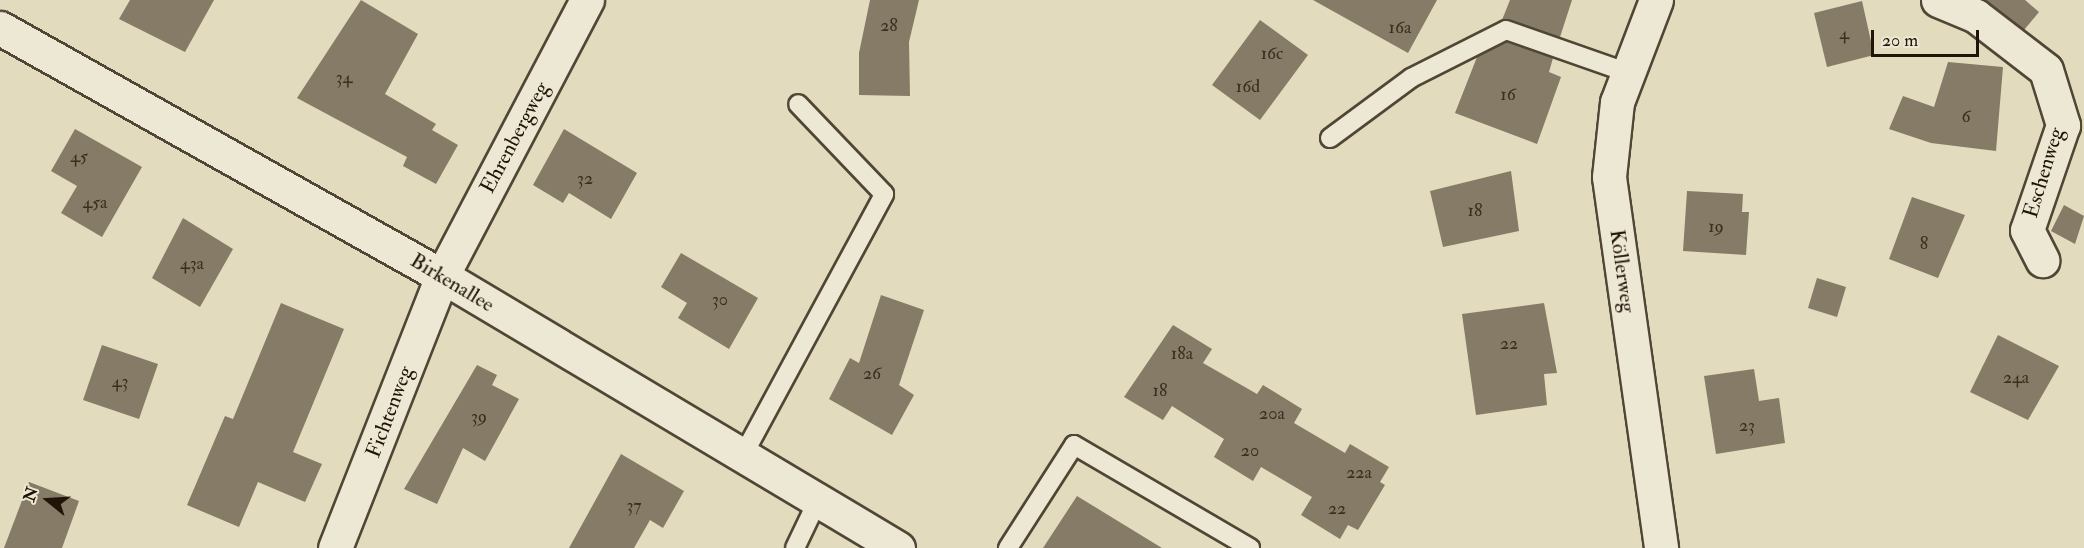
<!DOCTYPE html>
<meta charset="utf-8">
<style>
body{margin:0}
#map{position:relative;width:2084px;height:548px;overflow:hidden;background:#e3dbbd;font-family:"IM FELL Double Pica",serif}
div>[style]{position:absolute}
.building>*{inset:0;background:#857b66}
.roads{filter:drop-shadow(2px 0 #514635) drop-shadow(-2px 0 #514635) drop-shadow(0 2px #514635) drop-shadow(0 -2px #514635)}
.service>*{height:18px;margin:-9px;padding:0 9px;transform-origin:9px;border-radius:9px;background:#ede8d4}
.minor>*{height:33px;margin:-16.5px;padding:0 16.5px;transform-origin:16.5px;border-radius:16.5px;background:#ede8d4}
span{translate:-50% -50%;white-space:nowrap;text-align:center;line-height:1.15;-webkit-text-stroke:6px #ede8d4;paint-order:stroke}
.number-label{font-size:18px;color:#392e20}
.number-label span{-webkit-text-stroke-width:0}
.street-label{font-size:21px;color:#201408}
.north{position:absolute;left:18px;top:470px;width:60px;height:60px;-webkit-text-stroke:4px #ede8d4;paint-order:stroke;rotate:288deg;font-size:16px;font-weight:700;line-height:24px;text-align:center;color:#201408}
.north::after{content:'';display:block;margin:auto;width:21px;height:27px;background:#201408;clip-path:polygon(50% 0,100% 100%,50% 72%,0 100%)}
.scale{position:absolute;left:1871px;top:30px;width:108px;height:27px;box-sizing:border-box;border:3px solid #201408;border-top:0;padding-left:8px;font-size:18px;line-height:21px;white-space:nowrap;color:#201408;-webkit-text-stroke:4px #ede8d4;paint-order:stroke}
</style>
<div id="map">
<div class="building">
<i style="clip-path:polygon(130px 0,214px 0,185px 52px,119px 19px)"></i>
<i style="clip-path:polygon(361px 0,418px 34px,385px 94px,436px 124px,432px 130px,458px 145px,436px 184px,403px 166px,407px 157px,297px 98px)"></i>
<i style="clip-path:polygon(870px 0,919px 0,909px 42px,910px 96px,859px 95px,859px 53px)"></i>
<i style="clip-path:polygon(1313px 0,1437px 0,1408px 53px)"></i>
<i style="clip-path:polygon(1510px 0,1572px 0,1560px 37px,1502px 20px)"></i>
<i style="clip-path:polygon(1986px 0,2025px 0,2039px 12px,2024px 30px)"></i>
<i style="clip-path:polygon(1862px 1px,1874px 55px,1827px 67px,1814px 13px)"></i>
<i style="clip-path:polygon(1260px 20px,1308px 55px,1260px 120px,1212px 85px)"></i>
<i style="clip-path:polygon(1507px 42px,1553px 58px,1549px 72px,1561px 77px,1537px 144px,1455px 113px,1477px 57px)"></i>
<i style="clip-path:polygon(1948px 62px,2003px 67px,1996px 151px,1931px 143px,1889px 129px,1903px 96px,1934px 107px)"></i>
<i style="clip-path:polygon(75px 129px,142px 167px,102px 237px,61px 213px,77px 186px,51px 171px)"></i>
<i style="clip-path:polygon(564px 129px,637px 173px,611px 219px,569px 193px,563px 203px,533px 185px)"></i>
<i style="clip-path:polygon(1511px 171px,1519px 231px,1443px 247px,1430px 191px)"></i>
<i style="clip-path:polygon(1687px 191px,1743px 194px,1742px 212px,1749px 212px,1746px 255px,1683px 251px)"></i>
<i style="clip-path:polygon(1912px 197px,1965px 215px,1938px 278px,1889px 259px)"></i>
<i style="clip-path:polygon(2064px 205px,2084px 216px,2075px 244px,2051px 231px)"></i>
<i style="clip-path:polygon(183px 218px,233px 249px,200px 307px,152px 278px)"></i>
<i style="clip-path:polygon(681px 253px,758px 298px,729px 349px,678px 318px,687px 303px,661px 287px)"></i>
<i style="clip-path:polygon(1817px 278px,1846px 287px,1837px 317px,1808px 308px)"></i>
<i style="clip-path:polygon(881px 295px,924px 310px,899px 385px,914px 395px,892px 435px,829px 399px,850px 358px,859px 363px)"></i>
<i style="clip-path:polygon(281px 303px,344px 329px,293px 452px,322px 464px,305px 502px,258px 482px,239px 527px,187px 505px,225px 416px,233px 419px)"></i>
<i style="clip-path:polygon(1544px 303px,1557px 373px,1544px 374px,1547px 405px,1476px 415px,1462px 314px)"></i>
<i style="clip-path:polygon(1173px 325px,1212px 349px,1203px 363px,1257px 394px,1263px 385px,1302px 409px,1294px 423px,1345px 453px,1350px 444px,1389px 467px,1380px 482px,1385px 485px,1358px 530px,1348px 525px,1340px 539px,1301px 515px,1312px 497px,1261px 467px,1253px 481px,1214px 457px,1224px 439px,1172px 406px,1163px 420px,1124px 397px)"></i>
<i style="clip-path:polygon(1998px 335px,2059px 366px,2028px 420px,1970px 392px)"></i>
<i style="clip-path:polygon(102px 345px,158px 364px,139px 419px,83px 400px)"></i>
<i style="clip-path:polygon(477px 365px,497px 375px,492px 385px,519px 399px,485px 461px,463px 448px,437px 504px,404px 489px)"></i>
<i style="clip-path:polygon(1754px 369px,1759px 401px,1779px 398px,1785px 443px,1716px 454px,1704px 376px)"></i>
<i style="clip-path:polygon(621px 454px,684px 491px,663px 528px,650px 520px,634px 548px,569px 548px)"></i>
<i style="clip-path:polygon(29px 482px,79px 501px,62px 548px,4px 548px)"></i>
<i style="clip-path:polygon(1077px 496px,1162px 548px,1043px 548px)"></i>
</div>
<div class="roads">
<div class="service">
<i style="left:1330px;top:138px;width:101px;rotate:-36.5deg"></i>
<i style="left:1411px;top:78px;width:106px;rotate:-26.8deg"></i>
<i style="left:1506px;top:30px;width:130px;rotate:19.3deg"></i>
<i style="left:741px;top:459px;width:301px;rotate:-61.6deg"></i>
<i style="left:884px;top:194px;width:124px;rotate:-133.7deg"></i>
<i style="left:795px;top:548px;width:51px;rotate:-64.4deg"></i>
<i style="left:1008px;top:548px;width:122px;rotate:-57.3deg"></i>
<i style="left:1074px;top:445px;width:204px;rotate:30.3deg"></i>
</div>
<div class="minor">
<i style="left:1656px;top:0;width:109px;rotate:110.9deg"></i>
<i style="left:1617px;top:102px;width:75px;rotate:96.1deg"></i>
<i style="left:1609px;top:177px;width:375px;rotate:82deg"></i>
<i style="left:1938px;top:0;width:41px;rotate:22.8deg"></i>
<i style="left:1976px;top:16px;width:88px;rotate:37.6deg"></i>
<i style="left:2046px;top:70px;width:58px;rotate:72.8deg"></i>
<i style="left:2063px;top:125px;width:111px;rotate:108.9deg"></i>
<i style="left:2027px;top:230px;width:34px;rotate:63deg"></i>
<i style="left:0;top:28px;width:507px;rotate:29.3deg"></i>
<i style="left:442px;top:276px;width:531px;rotate:30.82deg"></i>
<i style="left:335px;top:548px;width:292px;rotate:-68.5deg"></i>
<i style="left:442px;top:276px;width:312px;rotate:-62.3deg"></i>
</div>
</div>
<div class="number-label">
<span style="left:889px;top:26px">28</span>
<span style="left:1400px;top:28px">16a</span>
<span style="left:1844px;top:34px">4</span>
<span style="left:1272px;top:54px">16c</span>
<span style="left:344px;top:78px">34</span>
<span style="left:1248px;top:87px">16d</span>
<span style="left:1508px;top:95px">16</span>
<span style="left:1966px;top:117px">6</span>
<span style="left:79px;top:157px">45</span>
<span style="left:585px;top:179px">32</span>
<span style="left:95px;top:203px">45a</span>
<span style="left:1475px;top:211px">18</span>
<span style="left:1716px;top:227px">19</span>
<span style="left:1924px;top:244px">8</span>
<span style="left:192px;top:264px">43a</span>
<span style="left:720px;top:300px">30</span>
<span style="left:1509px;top:344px">22</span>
<span style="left:1182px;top:354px">18a</span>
<span style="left:872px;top:374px">26</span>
<span style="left:2016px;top:378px">24a</span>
<span style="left:120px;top:382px">43</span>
<span style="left:1160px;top:391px">18</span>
<span style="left:1272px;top:414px">20a</span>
<span style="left:479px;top:417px">39</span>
<span style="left:1747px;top:426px">23</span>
<span style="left:1250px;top:451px">20</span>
<span style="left:1359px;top:473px">22a</span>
<span style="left:634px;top:506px">37</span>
<span style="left:1337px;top:509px">22</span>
</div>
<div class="street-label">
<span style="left:515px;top:138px;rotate:-62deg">Ehrenbergweg</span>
<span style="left:2044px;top:173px;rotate:-73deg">Eschenweg</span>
<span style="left:1622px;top:271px;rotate:82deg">Köllerweg</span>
<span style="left:452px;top:283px;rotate:31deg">Birkenallee</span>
<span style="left:390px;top:412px;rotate:-69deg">Fichtenweg</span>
</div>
<div class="north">N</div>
<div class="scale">20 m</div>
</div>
